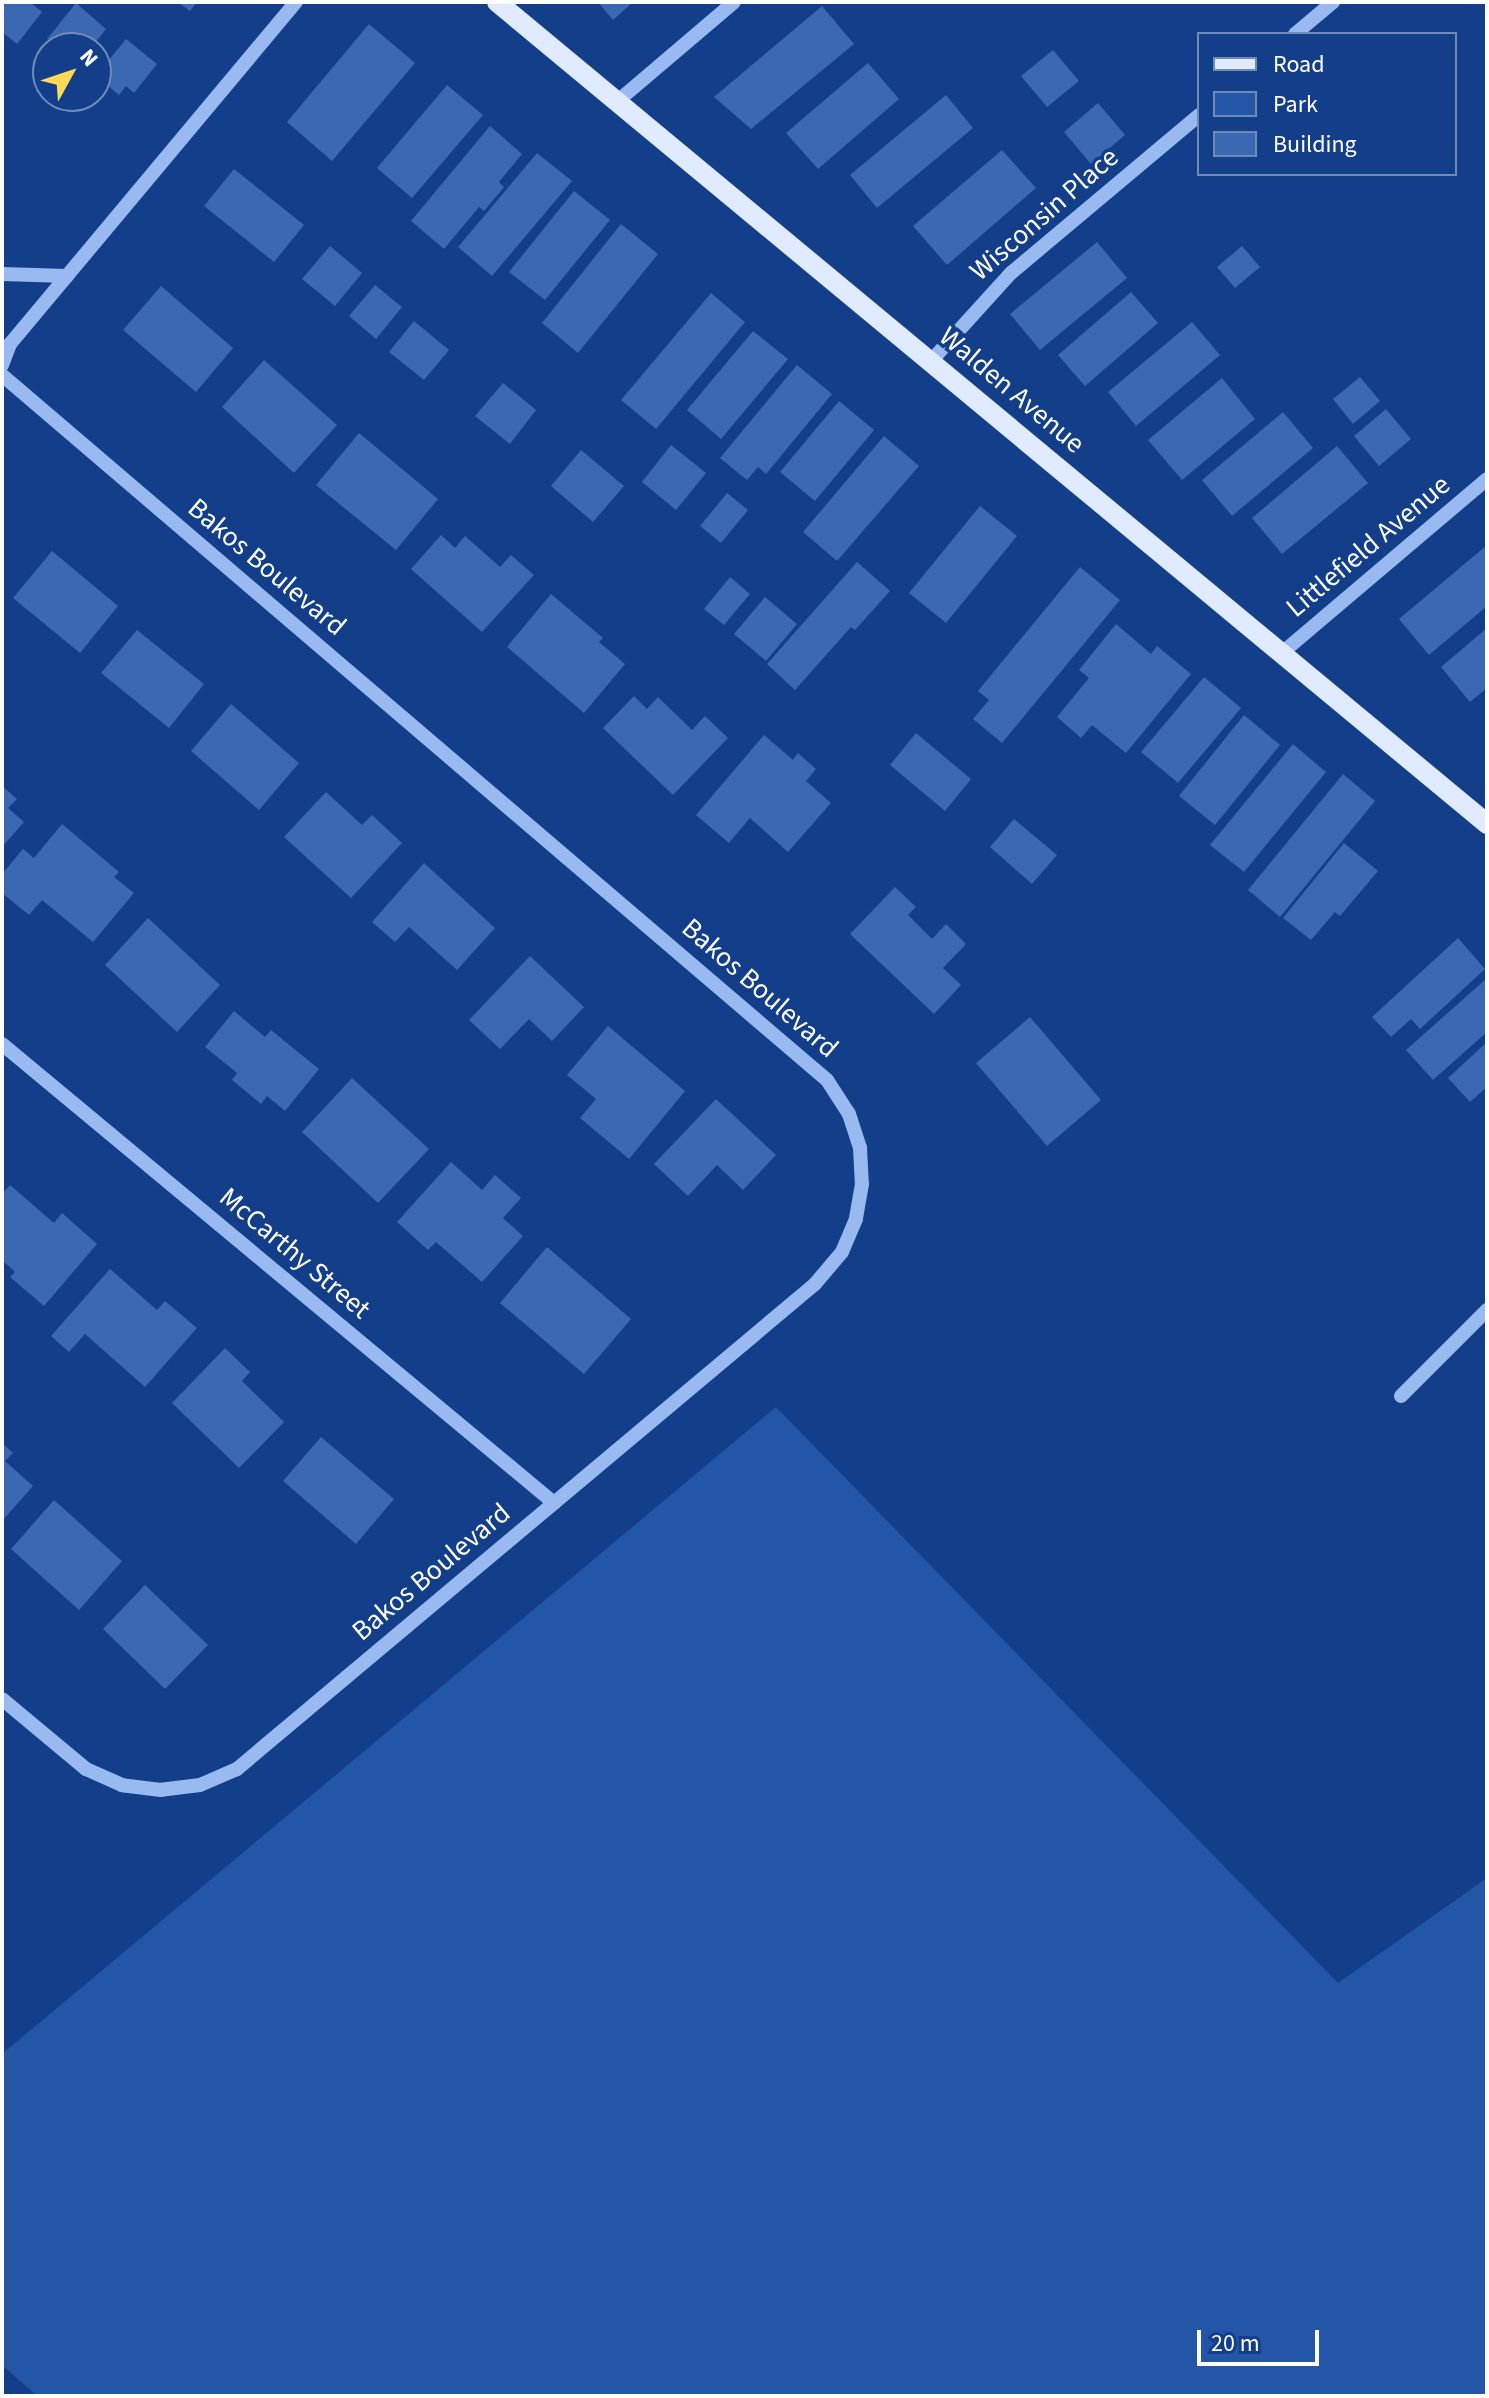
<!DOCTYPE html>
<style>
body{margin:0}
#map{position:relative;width:1489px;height:2398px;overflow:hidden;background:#133e89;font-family:"Source Sans 3",sans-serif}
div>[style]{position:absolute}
.green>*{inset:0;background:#2456a8}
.building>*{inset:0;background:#3b68b2}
.minor>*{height:14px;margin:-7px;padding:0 7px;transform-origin:7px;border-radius:7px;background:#98baf0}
.major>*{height:20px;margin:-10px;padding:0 10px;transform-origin:10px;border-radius:10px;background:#e1ebff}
span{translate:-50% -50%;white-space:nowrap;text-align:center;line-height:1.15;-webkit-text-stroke:7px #133e89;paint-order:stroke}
.street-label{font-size:28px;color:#fff}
.frame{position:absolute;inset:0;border:4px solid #fff;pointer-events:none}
.legend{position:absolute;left:1197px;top:32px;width:260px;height:144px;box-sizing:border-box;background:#133e89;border:2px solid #718bb8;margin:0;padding:10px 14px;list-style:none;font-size:24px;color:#fff}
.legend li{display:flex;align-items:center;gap:16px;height:40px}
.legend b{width:40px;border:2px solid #718bb8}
.north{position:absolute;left:32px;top:32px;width:80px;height:80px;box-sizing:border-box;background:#133e89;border:2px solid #718bb8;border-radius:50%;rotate:50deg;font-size:22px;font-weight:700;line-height:32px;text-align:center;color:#fff}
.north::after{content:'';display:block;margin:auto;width:28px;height:36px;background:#ffda57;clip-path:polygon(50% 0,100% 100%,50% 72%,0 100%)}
.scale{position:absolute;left:1197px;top:2330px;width:122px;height:36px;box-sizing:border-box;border:4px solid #fff;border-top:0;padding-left:10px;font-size:24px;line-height:28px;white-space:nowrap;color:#fff;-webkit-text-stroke:6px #133e89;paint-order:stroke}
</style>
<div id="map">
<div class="green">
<i style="clip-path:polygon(776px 1407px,1338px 1983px,1487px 1878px,1487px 2396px,37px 2396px,2px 2365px,2px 2054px)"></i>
</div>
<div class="building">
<i style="clip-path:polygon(2px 2px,30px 2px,42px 12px,17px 44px,2px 32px)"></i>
<i style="clip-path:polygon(178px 2px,197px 2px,190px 11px)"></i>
<i style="clip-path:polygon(598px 2px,633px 2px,613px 20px)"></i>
<i style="clip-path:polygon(76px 3px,106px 29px,91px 48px,59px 48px,47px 39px)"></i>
<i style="clip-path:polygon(822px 6px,854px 44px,751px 129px,714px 97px)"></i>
<i style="clip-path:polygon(369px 24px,415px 63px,332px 161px,287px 122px)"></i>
<i style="clip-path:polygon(126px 39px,157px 64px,134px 93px,126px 86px,119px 95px,96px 76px)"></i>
<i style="clip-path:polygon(1053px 50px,1079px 81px,1047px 107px,1021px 76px)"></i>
<i style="clip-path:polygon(868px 63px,899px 99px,818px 169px,786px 133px)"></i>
<i style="clip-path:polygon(447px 85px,483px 115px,412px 198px,377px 168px)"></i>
<i style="clip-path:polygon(946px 95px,973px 128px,877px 208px,850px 175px)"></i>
<i style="clip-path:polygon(1098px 103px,1125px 135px,1091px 164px,1064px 132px)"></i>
<i style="clip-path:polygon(490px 126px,522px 154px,499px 182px,504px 187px,484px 211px,479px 207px,444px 249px,411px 221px)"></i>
<i style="clip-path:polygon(1002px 150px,1036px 188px,947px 265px,913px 226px)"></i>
<i style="clip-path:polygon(537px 153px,572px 181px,492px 276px,458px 247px)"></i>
<i style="clip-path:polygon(234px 169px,304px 225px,274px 262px,204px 206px)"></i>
<i style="clip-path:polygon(574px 191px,610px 220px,545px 300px,509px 272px)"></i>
<i style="clip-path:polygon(621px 224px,658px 254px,578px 353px,542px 323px)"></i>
<i style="clip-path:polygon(1097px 242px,1127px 278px,1040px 350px,1010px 314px)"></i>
<i style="clip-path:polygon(330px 246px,362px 273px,335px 306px,302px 279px)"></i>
<i style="clip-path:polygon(1242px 246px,1260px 267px,1235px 288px,1217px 267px)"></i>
<i style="clip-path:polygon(375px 285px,402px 307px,376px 339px,349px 316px)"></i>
<i style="clip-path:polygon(161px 286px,233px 348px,196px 392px,123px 330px)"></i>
<i style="clip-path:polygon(1131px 292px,1158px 323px,1085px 386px,1058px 355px)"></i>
<i style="clip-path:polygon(711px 293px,745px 322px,656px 429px,621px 400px)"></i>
<i style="clip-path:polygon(414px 321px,449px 350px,424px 380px,389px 352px)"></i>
<i style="clip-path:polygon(1192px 322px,1220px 355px,1136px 426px,1108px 392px)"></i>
<i style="clip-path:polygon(753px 331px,788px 359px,721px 439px,687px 410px)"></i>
<i style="clip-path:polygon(264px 360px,337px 425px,294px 473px,222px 407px)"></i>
<i style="clip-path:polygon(797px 365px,832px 394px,766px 474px,758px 467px,747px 480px,720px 458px)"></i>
<i style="clip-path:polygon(1360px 377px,1380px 401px,1353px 424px,1333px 399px)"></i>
<i style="clip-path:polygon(1222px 378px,1255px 419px,1182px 480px,1148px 440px)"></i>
<i style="clip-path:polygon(503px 383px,536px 410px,510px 444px,475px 416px)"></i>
<i style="clip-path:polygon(839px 401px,874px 430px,815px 501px,780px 472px)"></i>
<i style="clip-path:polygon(1386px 409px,1411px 439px,1379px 466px,1354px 436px)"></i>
<i style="clip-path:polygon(1283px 412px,1313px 448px,1232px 516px,1202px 480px)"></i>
<i style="clip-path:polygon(359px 433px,438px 499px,396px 550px,316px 485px)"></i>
<i style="clip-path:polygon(884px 436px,919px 466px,837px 561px,803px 532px)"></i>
<i style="clip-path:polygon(671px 445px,706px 473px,676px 510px,642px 482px)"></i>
<i style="clip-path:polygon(1337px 446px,1368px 483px,1282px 554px,1252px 518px)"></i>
<i style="clip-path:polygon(581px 450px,624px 486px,593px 522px,551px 486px)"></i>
<i style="clip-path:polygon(727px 493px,748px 510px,721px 543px,700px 526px)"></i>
<i style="clip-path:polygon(980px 506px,1017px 536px,946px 623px,909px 593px)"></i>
<i style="clip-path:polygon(441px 535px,455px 548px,465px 536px,500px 567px,511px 555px,534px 575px,482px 632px,411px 569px)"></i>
<i style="clip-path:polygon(1487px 545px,1487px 606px,1429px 655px,1399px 619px)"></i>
<i style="clip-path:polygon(52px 551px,118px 606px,80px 653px,13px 598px)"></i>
<i style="clip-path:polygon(857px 562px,890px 591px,855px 630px,851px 627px,795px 690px,767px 664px)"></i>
<i style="clip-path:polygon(1080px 567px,1120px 600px,1002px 743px,973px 719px,989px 700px,978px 691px)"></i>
<i style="clip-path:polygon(730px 577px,750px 594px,724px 625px,704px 609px)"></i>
<i style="clip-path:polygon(551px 594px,603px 638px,599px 642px,625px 664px,584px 713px,507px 647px)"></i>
<i style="clip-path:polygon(765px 597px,797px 624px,766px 661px,734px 634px)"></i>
<i style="clip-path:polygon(1116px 624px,1151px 654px,1157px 646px,1191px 674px,1126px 753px,1092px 725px,1081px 738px,1057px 717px,1089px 678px,1079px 670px)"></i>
<i style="clip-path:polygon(1487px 628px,1487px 688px,1470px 702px,1441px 667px)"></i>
<i style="clip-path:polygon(137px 630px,204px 684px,169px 728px,101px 673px)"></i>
<i style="clip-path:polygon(1204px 677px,1241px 708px,1178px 783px,1141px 752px)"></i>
<i style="clip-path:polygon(634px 696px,647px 709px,658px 697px,692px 730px,705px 716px,728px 738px,673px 795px,603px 728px)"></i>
<i style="clip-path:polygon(231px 704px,299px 763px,259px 810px,191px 751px)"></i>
<i style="clip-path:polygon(1244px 715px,1280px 745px,1215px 825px,1179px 796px)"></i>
<i style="clip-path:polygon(916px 733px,971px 779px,945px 811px,890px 765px)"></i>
<i style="clip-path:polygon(764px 735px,793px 760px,798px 753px,816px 769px,806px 781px,831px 803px,788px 852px,750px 818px,729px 843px,696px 815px)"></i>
<i style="clip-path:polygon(1293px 744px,1326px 772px,1244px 872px,1210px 845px)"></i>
<i style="clip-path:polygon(1343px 774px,1375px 801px,1280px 917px,1248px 890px)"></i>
<i style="clip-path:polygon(2px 786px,17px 799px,8px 808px,24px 822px,2px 847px)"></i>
<i style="clip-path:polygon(326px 792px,362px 825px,372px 815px,402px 843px,351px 898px,284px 837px)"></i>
<i style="clip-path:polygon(1014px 819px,1057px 855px,1032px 884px,990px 847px)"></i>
<i style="clip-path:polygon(62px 824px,119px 872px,114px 877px,134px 893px,93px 942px,42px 900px,29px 915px,2px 893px,2px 874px,23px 849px,34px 858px)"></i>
<i style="clip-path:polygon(1344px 843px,1378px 871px,1340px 916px,1335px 912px,1311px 940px,1283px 918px)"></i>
<i style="clip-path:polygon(424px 863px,495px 928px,457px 970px,409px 927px,395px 942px,372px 922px)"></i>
<i style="clip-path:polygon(895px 887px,916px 907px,908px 915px,932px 939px,946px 924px,966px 944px,943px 968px,961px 985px,934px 1014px,850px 934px)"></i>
<i style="clip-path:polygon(148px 918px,220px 985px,177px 1032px,105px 965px)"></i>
<i style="clip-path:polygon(1458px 938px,1485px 969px,1420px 1029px,1411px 1019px,1391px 1037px,1372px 1017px)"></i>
<i style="clip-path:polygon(530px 956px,584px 1007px,552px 1041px,529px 1019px,500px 1049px,469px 1020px)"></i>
<i style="clip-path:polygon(1487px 978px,1487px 1032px,1433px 1080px,1406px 1050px)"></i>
<i style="clip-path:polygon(234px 1011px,265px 1037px,271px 1030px,319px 1069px,285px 1111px,267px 1096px,261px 1104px,232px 1080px,237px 1073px,205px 1047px)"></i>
<i style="clip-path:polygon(1030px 1017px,1101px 1100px,1047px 1146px,976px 1063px)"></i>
<i style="clip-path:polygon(608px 1026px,685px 1091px,629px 1159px,580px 1118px,596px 1099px,567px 1075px)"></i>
<i style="clip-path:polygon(1487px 1042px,1487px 1087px,1470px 1102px,1448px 1078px)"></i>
<i style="clip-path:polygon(352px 1078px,429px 1149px,378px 1203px,302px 1132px)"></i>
<i style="clip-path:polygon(716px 1099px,776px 1155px,743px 1190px,717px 1165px,688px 1196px,654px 1164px)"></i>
<i style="clip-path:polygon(451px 1162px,482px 1190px,495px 1175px,521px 1198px,503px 1218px,523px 1236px,482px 1282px,436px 1242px,428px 1250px,397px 1222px)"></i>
<i style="clip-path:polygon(10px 1185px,54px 1223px,62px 1213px,97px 1244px,44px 1306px,10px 1277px,15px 1272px,2px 1260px,2px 1194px)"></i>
<i style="clip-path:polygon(547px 1247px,631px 1319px,584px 1374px,500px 1303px)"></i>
<i style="clip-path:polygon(110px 1269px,157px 1310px,165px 1301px,197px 1328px,145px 1387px,85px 1334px,69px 1352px,51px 1336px)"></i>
<i style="clip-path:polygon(225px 1348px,250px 1372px,242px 1381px,284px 1422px,239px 1468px,172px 1403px)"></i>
<i style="clip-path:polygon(321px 1437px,394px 1499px,356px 1544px,283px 1481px)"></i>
<i style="clip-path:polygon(2px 1443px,13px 1453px,5px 1461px,33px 1486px,2px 1521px)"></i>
<i style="clip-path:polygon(54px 1500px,122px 1561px,79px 1610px,11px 1549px)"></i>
<i style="clip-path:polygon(145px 1585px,208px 1645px,165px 1689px,103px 1629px)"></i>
</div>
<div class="minor">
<i style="left:1295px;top:34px;width:50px;rotate:-40.1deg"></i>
<i style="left:619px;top:100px;width:151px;rotate:-40.4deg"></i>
<i style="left:2px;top:274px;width:65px;rotate:1.8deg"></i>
<i style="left:932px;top:360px;width:118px;rotate:-47.8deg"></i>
<i style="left:1011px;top:273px;width:246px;rotate:-40deg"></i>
<i style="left:2px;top:365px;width:22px;rotate:-69deg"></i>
<i style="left:10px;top:344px;width:446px;rotate:-50.1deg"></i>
<i style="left:2px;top:375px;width:1085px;rotate:40.52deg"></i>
<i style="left:827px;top:1080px;width:40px;rotate:57.1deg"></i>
<i style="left:849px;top:1114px;width:36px;rotate:72deg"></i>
<i style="left:860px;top:1148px;width:36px;rotate:87deg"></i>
<i style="left:862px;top:1184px;width:36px;rotate:100deg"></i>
<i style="left:856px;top:1219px;width:36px;rotate:113deg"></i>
<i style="left:842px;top:1252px;width:42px;rotate:130.2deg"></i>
<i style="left:815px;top:1284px;width:755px;rotate:140deg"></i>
<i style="left:237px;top:1769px;width:40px;rotate:156.6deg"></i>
<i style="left:200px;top:1785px;width:39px;rotate:173deg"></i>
<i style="left:161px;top:1790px;width:39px;rotate:-173deg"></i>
<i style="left:122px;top:1785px;width:39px;rotate:-156deg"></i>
<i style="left:86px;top:1769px;width:109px;rotate:-140.2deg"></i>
<i style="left:1283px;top:652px;width:267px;rotate:-40.3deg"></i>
<i style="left:2px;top:1044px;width:718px;rotate:39.74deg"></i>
<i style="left:1401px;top:1396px;width:122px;rotate:-45deg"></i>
</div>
<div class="major">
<i style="left:497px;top:2px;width:1287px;rotate:39.7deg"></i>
</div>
<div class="street-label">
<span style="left:1044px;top:214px;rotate:-41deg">Wisconsin Place</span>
<span style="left:1012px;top:390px;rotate:40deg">Walden Avenue</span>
<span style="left:1368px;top:546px;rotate:-40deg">Littlefield Avenue</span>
<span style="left:267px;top:567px;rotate:40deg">Bakos Boulevard</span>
<span style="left:760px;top:988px;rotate:41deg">Bakos Boulevard</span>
<span style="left:295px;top:1253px;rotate:40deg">McCarthy Street</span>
<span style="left:431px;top:1572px;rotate:-40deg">Bakos Boulevard</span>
</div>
<div class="frame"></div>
<ul class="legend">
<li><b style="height:10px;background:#e1ebff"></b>Road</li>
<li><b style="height:22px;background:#2456a8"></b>Park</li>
<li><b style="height:22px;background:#3b68b2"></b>Building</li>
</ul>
<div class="north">N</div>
<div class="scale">20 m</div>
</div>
